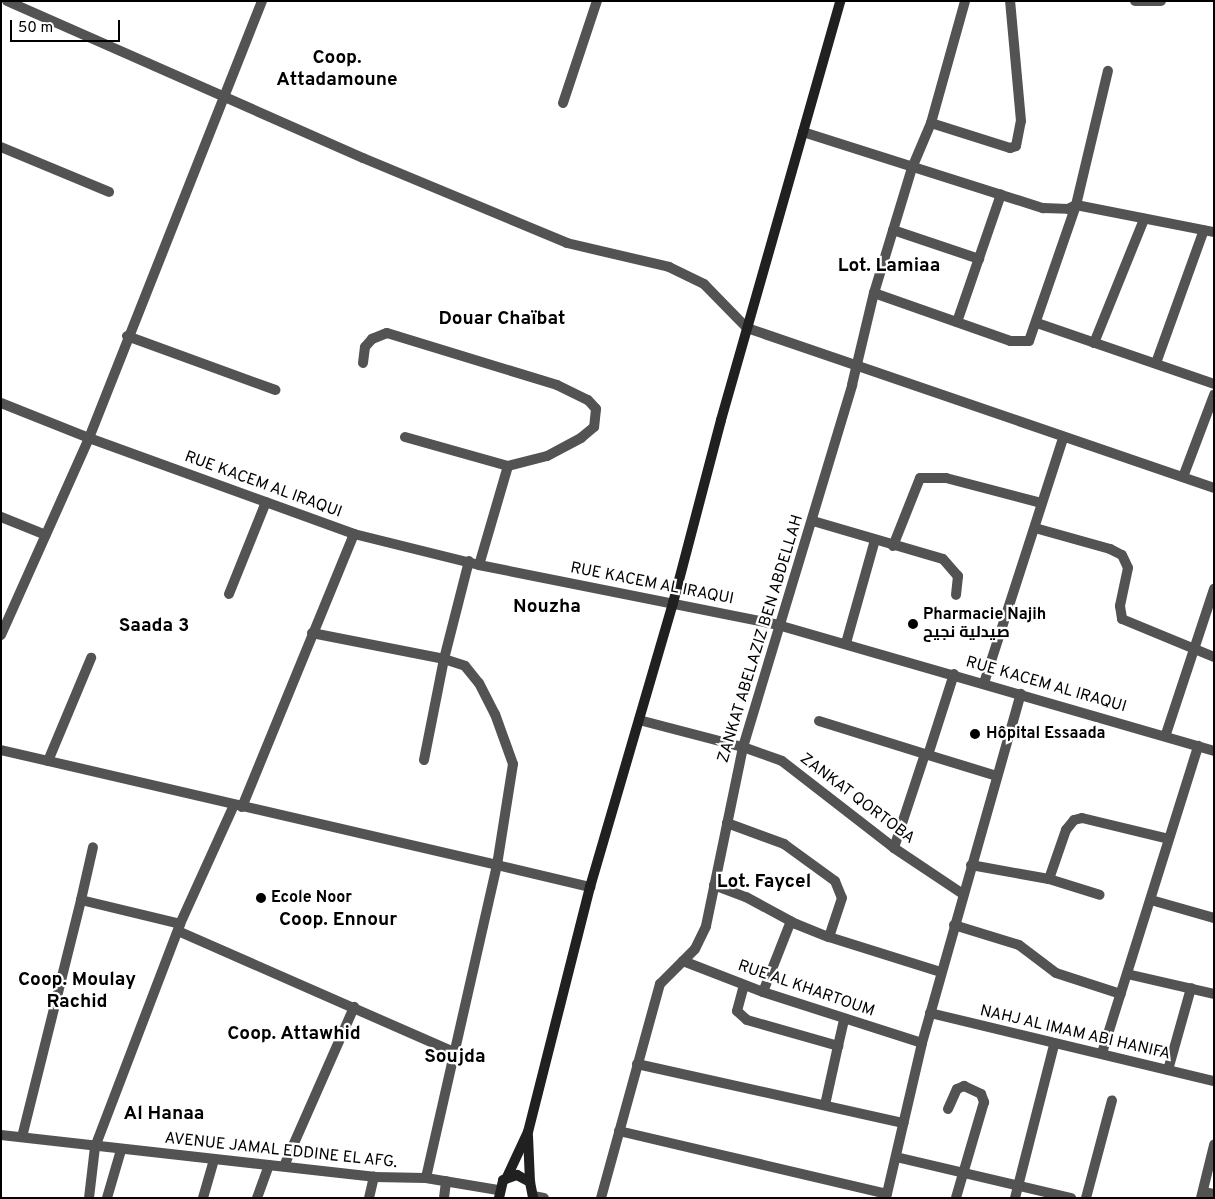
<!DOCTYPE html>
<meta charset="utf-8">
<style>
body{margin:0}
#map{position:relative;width:1215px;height:1199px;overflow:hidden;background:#fff;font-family:Overpass,Cairo,sans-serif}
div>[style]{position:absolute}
.street>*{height:10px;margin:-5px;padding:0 5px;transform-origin:5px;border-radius:5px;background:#535353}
.secondary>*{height:10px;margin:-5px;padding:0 5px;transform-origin:5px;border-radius:5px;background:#202020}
.dots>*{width:14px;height:14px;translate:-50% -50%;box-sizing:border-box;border:2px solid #fff;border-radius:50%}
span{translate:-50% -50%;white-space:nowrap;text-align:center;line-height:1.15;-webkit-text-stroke:4.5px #fff;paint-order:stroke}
.street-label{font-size:16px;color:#000}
.poi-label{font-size:16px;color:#000;font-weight:700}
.left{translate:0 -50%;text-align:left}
.quarter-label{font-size:19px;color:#000;font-weight:700}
.frame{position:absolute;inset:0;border:2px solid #000;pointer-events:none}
.scale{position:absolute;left:10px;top:20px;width:110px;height:22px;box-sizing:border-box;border:2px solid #000;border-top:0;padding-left:6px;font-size:15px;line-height:18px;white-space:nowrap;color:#000;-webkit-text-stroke:4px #fff;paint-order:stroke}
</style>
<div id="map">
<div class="street">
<i style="left:7px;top:1px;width:389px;rotate:23.8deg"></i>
<i style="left:363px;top:158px;width:221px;rotate:22.6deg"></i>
<i style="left:567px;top:243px;width:105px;rotate:13.2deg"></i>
<i style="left:669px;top:267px;width:39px;rotate:26deg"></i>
<i style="left:704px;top:284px;width:62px;rotate:45.7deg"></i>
<i style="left:747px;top:328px;width:494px;rotate:18.9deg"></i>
<i style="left:1135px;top:1px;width:26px"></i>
<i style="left:563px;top:103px;width:108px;rotate:-71.6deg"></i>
<i style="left:931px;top:123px;width:83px;rotate:17.6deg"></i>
<i style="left:1010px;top:148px;width:6px;rotate:-18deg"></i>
<i style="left:1016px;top:146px;width:25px;rotate:-79deg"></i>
<i style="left:1021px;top:121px;width:121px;rotate:-95.2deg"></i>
<i style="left:803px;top:132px;width:252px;rotate:17.6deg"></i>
<i style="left:1043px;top:208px;width:25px;rotate:2deg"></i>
<i style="left:1068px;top:209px;width:9px;rotate:-27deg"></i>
<i style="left:1076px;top:205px;width:141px;rotate:11.1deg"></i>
<i style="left:1px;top:147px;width:117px;rotate:22.6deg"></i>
<i style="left:893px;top:230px;width:91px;rotate:18.6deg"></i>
<i style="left:874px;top:293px;width:144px;rotate:19.4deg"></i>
<i style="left:1010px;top:341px;width:19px"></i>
<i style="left:1029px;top:341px;width:144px;rotate:-70.9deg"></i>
<i style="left:1076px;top:205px;width:138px;rotate:-76.6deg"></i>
<i style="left:957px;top:322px;width:135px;rotate:-71deg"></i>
<i style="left:1037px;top:323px;width:187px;rotate:19deg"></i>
<i style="left:127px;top:336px;width:158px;rotate:20deg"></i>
<i style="left:1094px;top:343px;width:134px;rotate:-68deg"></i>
<i style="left:363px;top:363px;width:16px;rotate:-83deg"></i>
<i style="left:365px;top:347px;width:11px;rotate:-49deg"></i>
<i style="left:372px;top:339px;width:16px;rotate:-22deg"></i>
<i style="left:387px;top:333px;width:178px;rotate:17deg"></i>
<i style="left:557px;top:385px;width:34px;rotate:26deg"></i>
<i style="left:588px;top:400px;width:12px;rotate:48deg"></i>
<i style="left:596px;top:409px;width:18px;rotate:96deg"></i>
<i style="left:594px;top:427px;width:17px;rotate:140deg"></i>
<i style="left:581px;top:438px;width:38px;rotate:152deg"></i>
<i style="left:547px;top:456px;width:40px;rotate:165.6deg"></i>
<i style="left:508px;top:466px;width:103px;rotate:106.3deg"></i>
<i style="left:1156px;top:363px;width:141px;rotate:-70.2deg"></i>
<i style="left:1px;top:403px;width:95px;rotate:21.7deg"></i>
<i style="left:89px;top:438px;width:282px;rotate:19.9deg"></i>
<i style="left:354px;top:534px;width:129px;rotate:13.9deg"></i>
<i style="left:479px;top:565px;width:305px;rotate:11.3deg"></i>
<i style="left:778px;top:625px;width:454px;rotate:16.1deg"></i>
<i style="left:405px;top:437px;width:107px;rotate:15.7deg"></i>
<i style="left:1183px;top:477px;width:88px;rotate:-69.3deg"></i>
<i style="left:1px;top:517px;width:48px;rotate:21.8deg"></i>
<i style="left:813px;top:521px;width:135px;rotate:16.3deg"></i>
<i style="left:943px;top:559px;width:23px;rotate:49deg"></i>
<i style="left:958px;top:576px;width:19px;rotate:96deg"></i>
<i style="left:1035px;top:528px;width:78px;rotate:15.6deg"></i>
<i style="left:1110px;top:549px;width:13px;rotate:27deg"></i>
<i style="left:1122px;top:555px;width:14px;rotate:65deg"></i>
<i style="left:1128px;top:568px;width:39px;rotate:102deg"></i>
<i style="left:1120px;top:606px;width:13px;rotate:81deg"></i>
<i style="left:1122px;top:619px;width:100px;rotate:22.4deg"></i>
<i style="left:893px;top:546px;width:73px;rotate:-68.3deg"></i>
<i style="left:920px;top:478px;width:26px"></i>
<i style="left:946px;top:478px;width:98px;rotate:14.7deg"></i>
<i style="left:229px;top:594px;width:99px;rotate:-68.1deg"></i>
<i style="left:312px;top:633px;width:135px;rotate:11.1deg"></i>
<i style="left:444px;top:659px;width:22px;rotate:18deg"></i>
<i style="left:465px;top:666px;width:22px;rotate:51deg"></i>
<i style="left:479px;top:683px;width:35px;rotate:63deg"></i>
<i style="left:495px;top:714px;width:53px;rotate:70.2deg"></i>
<i style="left:513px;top:764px;width:102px;rotate:99deg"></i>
<i style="left:497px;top:865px;width:96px;rotate:13.3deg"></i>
<i style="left:1px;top:635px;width:216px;rotate:-65.9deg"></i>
<i style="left:89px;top:438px;width:470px;rotate:-68.4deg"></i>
<i style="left:846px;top:643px;width:107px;rotate:-74.3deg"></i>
<i style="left:984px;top:683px;width:256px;rotate:-72.1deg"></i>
<i style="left:639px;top:720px;width:107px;rotate:14.6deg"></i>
<i style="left:743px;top:747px;width:41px;rotate:19.7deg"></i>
<i style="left:782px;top:761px;width:142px;rotate:37.8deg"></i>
<i style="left:894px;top:848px;width:83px;rotate:33.7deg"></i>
<i style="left:819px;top:721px;width:111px;rotate:17.3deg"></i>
<i style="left:925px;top:754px;width:99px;rotate:108.3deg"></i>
<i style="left:1166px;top:734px;width:153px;rotate:-71.7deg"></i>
<i style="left:1px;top:750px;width:509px;rotate:13.05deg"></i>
<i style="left:497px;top:865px;width:321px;rotate:102.8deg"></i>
<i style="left:925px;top:754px;width:75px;rotate:17deg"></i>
<i style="left:928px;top:755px;width:85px;rotate:-72.2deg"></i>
<i style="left:424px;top:760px;width:103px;rotate:-78.8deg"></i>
<i style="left:444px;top:659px;width:101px;rotate:-75.7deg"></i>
<i style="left:48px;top:761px;width:112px;rotate:-67.3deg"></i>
<i style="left:242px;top:807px;width:295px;rotate:-67.7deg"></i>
<i style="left:727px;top:823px;width:61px;rotate:20.2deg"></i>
<i style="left:784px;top:844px;width:63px;rotate:36deg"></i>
<i style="left:835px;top:881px;width:18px;rotate:68deg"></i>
<i style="left:842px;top:898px;width:41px;rotate:108.4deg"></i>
<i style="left:971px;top:865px;width:79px;rotate:10.2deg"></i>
<i style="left:1049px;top:879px;width:52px;rotate:-70.9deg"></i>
<i style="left:1066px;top:830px;width:13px;rotate:-51deg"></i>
<i style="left:1074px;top:820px;width:8px;rotate:-14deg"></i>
<i style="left:1082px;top:818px;width:89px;rotate:13.6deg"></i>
<i style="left:1049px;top:879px;width:53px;rotate:17.4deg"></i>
<i style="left:714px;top:885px;width:34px;rotate:21deg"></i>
<i style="left:746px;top:897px;width:57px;rotate:28.4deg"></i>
<i style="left:796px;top:924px;width:35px;rotate:22deg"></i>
<i style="left:829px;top:937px;width:117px;rotate:17.4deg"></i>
<i style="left:81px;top:900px;width:54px;rotate:-77.2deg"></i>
<i style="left:1151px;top:900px;width:66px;rotate:15.9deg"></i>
<i style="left:954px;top:925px;width:68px;rotate:17.1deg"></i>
<i style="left:1019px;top:945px;width:46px;rotate:37.1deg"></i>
<i style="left:1056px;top:973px;width:68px;rotate:17.9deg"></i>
<i style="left:178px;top:931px;width:304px;rotate:23.7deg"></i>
<i style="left:683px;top:961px;width:86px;rotate:21.2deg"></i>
<i style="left:763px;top:992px;width:167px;rotate:17.8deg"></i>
<i style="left:1127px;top:974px;width:89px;rotate:12.9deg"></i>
<i style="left:744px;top:985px;width:27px;rotate:105deg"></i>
<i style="left:737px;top:1011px;width:13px;rotate:42deg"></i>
<i style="left:747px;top:1020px;width:95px;rotate:15.9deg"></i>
<i style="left:838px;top:1046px;width:27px;rotate:-77deg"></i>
<i style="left:763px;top:992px;width:76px;rotate:-68.5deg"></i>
<i style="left:930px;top:1013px;width:292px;rotate:13.5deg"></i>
<i style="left:1102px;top:1053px;width:322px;rotate:-72.6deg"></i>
<i style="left:637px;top:1064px;width:273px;rotate:12.5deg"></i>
<i style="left:1168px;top:1070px;width:85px;rotate:-74.3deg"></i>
<i style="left:825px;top:1105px;width:60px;rotate:-77.6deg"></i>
<i style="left:948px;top:1109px;width:22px;rotate:-66deg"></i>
<i style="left:957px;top:1089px;width:8px;rotate:-23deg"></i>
<i style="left:964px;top:1086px;width:19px;rotate:25deg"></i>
<i style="left:981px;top:1094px;width:9px;rotate:69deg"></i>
<i style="left:984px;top:1102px;width:100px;rotate:106.3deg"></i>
<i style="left:619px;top:1131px;width:275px;rotate:13.2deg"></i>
<i style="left:1px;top:1135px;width:375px;rotate:6.4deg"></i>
<i style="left:374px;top:1177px;width:52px;rotate:1.1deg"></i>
<i style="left:426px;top:1178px;width:73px;rotate:9.5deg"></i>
<i style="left:22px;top:1137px;width:244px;rotate:-76deg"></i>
<i style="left:81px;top:900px;width:102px;rotate:13.6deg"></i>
<i style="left:896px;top:1157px;width:180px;rotate:13.2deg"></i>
<i style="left:284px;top:1166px;width:174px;rotate:-66.2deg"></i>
<i style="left:1203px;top:1192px;width:11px;rotate:10deg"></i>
<i style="left:533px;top:1196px;width:11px;rotate:10deg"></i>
<i style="left:89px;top:1198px;width:51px;rotate:-83.3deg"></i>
<i style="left:95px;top:1147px;width:239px;rotate:-69.1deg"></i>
<i style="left:180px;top:924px;width:131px;rotate:-65.6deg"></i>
<i style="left:107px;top:1198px;width:50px;rotate:-73.7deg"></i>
<i style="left:203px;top:1198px;width:40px;rotate:-74deg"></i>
<i style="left:257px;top:1198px;width:35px;rotate:-70deg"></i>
<i style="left:369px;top:1198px;width:22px;rotate:-77deg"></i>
<i style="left:444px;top:1198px;width:17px;rotate:-83deg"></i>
<i style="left:601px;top:1198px;width:222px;rotate:-74.6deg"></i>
<i style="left:660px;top:984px;width:49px;rotate:-45deg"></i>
<i style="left:695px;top:949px;width:25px;rotate:-64deg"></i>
<i style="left:706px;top:926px;width:183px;rotate:-78.3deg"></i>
<i style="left:743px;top:747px;width:378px;rotate:-73.2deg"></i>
<i style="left:852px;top:385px;width:95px;rotate:-76.6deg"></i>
<i style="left:874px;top:293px;width:131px;rotate:-73.1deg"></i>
<i style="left:912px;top:168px;width:49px;rotate:-67.1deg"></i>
<i style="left:931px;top:123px;width:127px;rotate:-74.4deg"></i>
<i style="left:886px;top:1198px;width:159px;rotate:-76.9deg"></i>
<i style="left:922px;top:1043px;width:363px;rotate:-74.2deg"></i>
<i style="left:1015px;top:1198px;width:158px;rotate:-75.7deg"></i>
<i style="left:1086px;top:1198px;width:101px;rotate:-75.1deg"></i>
<i style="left:1201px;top:1198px;width:55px;rotate:-76.2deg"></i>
</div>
<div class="secondary">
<i style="left:528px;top:1136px;width:46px;rotate:87.5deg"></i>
<i style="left:507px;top:1177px;width:50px;rotate:-65deg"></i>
<i style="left:528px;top:1132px;width:253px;rotate:-75.8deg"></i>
<i style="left:590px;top:887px;width:296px;rotate:-73.7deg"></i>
<i style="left:673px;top:603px;width:189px;rotate:-75.3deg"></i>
<i style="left:721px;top:420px;width:436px;rotate:-74.1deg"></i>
<i style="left:499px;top:1198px;width:18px;rotate:-77deg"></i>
<i style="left:503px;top:1180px;width:15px;rotate:-20deg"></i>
<i style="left:517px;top:1175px;width:15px;rotate:28deg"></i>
<i style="left:530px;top:1182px;width:16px;rotate:79deg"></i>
</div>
<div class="dots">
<i style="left:913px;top:624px;background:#000"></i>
<i style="left:975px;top:734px;background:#000"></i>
<i style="left:261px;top:898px;background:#000"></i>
</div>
<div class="street-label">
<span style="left:263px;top:485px;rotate:20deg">RUE KACEM AL IRAQUI</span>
<span style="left:652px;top:584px;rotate:11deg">RUE KACEM AL IRAQUI</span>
<span style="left:761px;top:639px;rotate:-73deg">ZANKAT ABELAZIZ BEN ABDELLAH</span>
<span style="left:1046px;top:685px;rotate:16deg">RUE KACEM AL IRAQUI</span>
<span style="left:857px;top:799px;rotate:37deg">ZANKAT QORTOBA</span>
<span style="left:806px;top:989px;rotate:19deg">RUE AL KHARTOUM</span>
<span style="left:1075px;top:1033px;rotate:13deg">NAHJ AL IMAM ABI HANIFA</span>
<span style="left:281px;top:1151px;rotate:6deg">AVENUE JAMAL EDDINE EL AFG.</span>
</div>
<div class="poi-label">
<span class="left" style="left:923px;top:624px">Pharmacie Najih<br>صيدلية نجيح</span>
<span class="left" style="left:986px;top:734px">Hôpital Essaada</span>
<span class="left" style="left:271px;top:898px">Ecole Noor</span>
</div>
<div class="quarter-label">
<span style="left:337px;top:70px">Coop.<br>Attadamoune</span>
<span style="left:889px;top:267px">Lot. Lamiaa</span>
<span style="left:502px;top:320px">Douar Chaïbat</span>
<span style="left:547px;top:608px">Nouzha</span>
<span style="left:154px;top:627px">Saada 3</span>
<span style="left:764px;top:883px">Lot. Faycel</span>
<span style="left:338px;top:921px">Coop. Ennour</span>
<span style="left:77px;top:992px">Coop. Moulay<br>Rachid</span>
<span style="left:294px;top:1035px">Coop. Attawhid</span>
<span style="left:455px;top:1058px">Soujda</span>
<span style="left:164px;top:1115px">Al Hanaa</span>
</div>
<div class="frame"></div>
<div class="scale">50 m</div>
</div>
